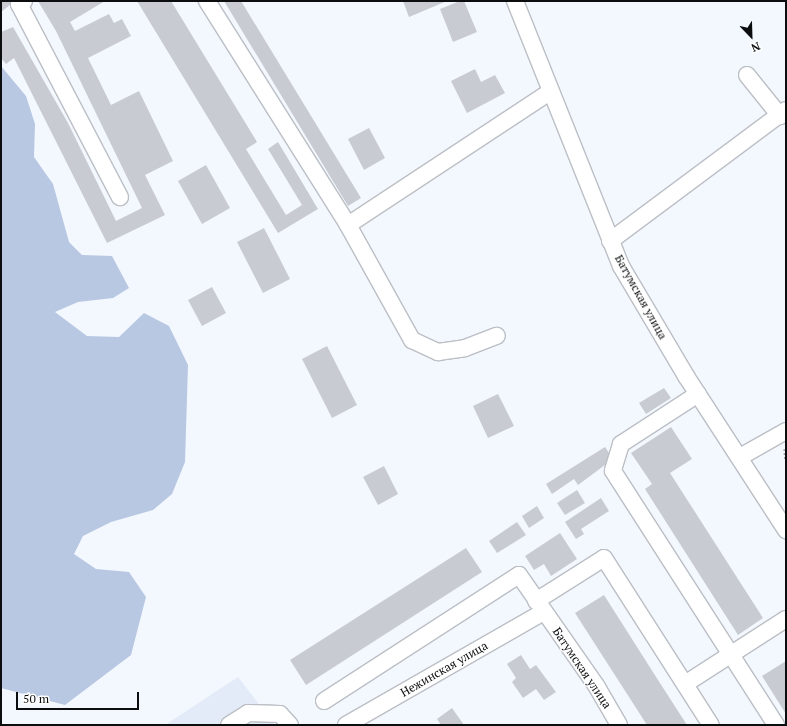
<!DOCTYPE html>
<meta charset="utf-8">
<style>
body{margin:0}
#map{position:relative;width:787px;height:726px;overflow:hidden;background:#f3f7fe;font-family:"PT Serif",serif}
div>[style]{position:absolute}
.built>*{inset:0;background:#e4ebf8}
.green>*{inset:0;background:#b8c8e3}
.building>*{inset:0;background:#c8ccd2}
.path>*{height:2.5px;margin-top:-1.25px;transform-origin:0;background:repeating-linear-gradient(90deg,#9ea1a6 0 2px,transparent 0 4px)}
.roads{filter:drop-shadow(1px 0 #bbbfc5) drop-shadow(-1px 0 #bbbfc5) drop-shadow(0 1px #bbbfc5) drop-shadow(0 -1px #bbbfc5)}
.minor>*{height:16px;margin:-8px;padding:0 8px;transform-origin:8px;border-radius:8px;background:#fff}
span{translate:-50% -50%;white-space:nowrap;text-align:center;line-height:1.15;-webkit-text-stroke:3px #fff;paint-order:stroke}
.street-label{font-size:12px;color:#0c0d0f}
.frame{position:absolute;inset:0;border:2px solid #0c0d0f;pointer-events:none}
.north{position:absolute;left:731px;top:16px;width:40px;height:40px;-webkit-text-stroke:3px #fff;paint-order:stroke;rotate:157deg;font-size:11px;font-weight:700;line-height:16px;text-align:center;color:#0c0d0f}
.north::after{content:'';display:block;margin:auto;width:14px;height:18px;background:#0c0d0f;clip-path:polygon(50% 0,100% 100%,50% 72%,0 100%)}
.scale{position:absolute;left:16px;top:692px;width:123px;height:18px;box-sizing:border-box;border:2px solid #0c0d0f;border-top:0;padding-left:5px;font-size:12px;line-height:14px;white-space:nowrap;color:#0c0d0f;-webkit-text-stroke:3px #fff;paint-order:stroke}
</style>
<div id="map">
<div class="built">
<i style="clip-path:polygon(238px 677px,275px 725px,165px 725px)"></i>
</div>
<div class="green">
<i style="clip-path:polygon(1px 66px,26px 96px,35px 124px,34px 157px,53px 184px,69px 242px,82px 255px,112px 256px,129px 288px,113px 298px,78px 302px,55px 312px,87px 336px,119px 337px,144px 313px,169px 326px,188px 365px,185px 462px,172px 494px,153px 510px,111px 522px,83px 536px,74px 554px,96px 569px,129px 572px,146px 597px,131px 655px,65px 705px,1px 688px)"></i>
</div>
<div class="building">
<i style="clip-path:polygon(1px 1px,15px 1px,1px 12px)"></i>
<i style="clip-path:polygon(38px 1px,105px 1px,70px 22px,75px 31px,109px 14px,114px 23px,122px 19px,131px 36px,88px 58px,111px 105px,139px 91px,173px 161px,145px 175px,165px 215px,107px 243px,14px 58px,6px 64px,1px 58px,1px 32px,13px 27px,68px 123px,116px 221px,142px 208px,56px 31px)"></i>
<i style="clip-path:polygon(137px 1px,171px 1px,257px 142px,246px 149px,286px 215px,302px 205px,268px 149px,278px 142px,318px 209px,278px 233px)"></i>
<i style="clip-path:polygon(224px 1px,241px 1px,361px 198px,348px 206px)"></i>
<i style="clip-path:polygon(403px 1px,447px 1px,409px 17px)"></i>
<i style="clip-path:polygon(460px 1px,464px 1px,477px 32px,453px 42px,440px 9px)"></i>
<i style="clip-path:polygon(475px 69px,481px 82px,495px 75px,505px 93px,467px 113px,451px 81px)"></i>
<i style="clip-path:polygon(369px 128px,385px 158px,364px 170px,348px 139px)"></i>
<i style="clip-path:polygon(206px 165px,230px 208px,202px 224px,178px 181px)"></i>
<i style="clip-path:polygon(264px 228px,290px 279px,263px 293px,237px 242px)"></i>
<i style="clip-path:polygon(212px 287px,226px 313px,202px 326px,188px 300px)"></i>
<i style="clip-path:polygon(327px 346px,357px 405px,332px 418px,302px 359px)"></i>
<i style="clip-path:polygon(664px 388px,671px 398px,646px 414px,639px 403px)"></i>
<i style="clip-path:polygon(498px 394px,514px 426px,488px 438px,473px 406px)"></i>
<i style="clip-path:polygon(671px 427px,692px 459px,670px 473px,763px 618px,738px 635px,645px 489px,652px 484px,631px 453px)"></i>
<i style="clip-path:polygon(605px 447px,613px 459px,578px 485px,574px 479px,552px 494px,546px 484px)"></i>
<i style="clip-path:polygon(384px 466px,398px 494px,378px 505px,363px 477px)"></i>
<i style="clip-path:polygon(577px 490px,585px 503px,565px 515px,557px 503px)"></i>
<i style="clip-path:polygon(601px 498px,609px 511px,581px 529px,584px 534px,576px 539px,565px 522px)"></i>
<i style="clip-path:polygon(537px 506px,544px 518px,529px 528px,522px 516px)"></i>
<i style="clip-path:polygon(517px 522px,526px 535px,497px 553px,489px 541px)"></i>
<i style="clip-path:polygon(560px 533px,577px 559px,551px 576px,544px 564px,534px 570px,525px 556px)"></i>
<i style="clip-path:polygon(466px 548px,482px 572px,306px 685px,290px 660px)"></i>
<i style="clip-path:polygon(604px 595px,658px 680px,687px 725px,647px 725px,575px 613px)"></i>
<i style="clip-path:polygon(521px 655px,530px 669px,536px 665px,556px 692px,544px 700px,536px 689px,523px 698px,512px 682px,516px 678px,507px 664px)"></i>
<i style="clip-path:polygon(786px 661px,786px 714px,762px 676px)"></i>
<i style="clip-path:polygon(452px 708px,464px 725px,441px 725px,437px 719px)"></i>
</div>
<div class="path">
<i style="left:785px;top:449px;width:11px;rotate:85deg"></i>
</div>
<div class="roads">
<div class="minor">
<i style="left:24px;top:1px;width:6px;rotate:149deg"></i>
<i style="left:19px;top:4px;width:218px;rotate:62.4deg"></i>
<i style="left:207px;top:1px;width:265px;rotate:57.8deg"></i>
<i style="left:348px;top:225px;width:132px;rotate:60.9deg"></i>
<i style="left:412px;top:340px;width:29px;rotate:25deg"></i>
<i style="left:438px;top:352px;width:27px;rotate:-8deg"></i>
<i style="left:465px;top:348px;width:34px;rotate:-21deg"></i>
<i style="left:515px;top:1px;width:285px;rotate:68.2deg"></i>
<i style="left:621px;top:266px;width:128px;rotate:59.4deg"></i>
<i style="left:686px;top:376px;width:184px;rotate:57deg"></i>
<i style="left:747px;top:75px;width:53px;rotate:51.2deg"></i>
<i style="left:348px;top:225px;width:242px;rotate:-33.4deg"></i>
<i style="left:610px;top:241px;width:219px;rotate:-36.7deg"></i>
<i style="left:698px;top:394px;width:92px;rotate:147deg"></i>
<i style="left:621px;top:444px;width:28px;rotate:107deg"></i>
<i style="left:613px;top:471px;width:302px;rotate:57.3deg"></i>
<i style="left:740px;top:457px;width:53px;rotate:-29.5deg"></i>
<i style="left:536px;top:601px;width:80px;rotate:-32.3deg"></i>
<i style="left:604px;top:558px;width:198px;rotate:57.4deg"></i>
<i style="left:685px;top:684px;width:120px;rotate:-32.8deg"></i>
<i style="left:324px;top:701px;width:232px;rotate:-32.9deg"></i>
<i style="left:519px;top:575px;width:136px;rotate:55.1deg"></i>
<i style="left:597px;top:687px;width:44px;rotate:59.9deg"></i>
<i style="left:229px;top:725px;width:22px;rotate:-32deg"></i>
<i style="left:248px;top:713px;width:32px;rotate:2deg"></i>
<i style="left:280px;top:714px;width:15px;rotate:48deg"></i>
<i style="left:346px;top:725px;width:227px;rotate:-29.8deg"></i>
</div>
</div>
<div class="street-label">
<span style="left:641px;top:297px;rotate:61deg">Батумская улица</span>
<span style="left:582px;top:668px;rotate:56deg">Батумская улица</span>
<span style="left:444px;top:669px;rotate:-30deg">Нежинская улица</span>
</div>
<div class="frame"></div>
<div class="north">N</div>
<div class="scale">50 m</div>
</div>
